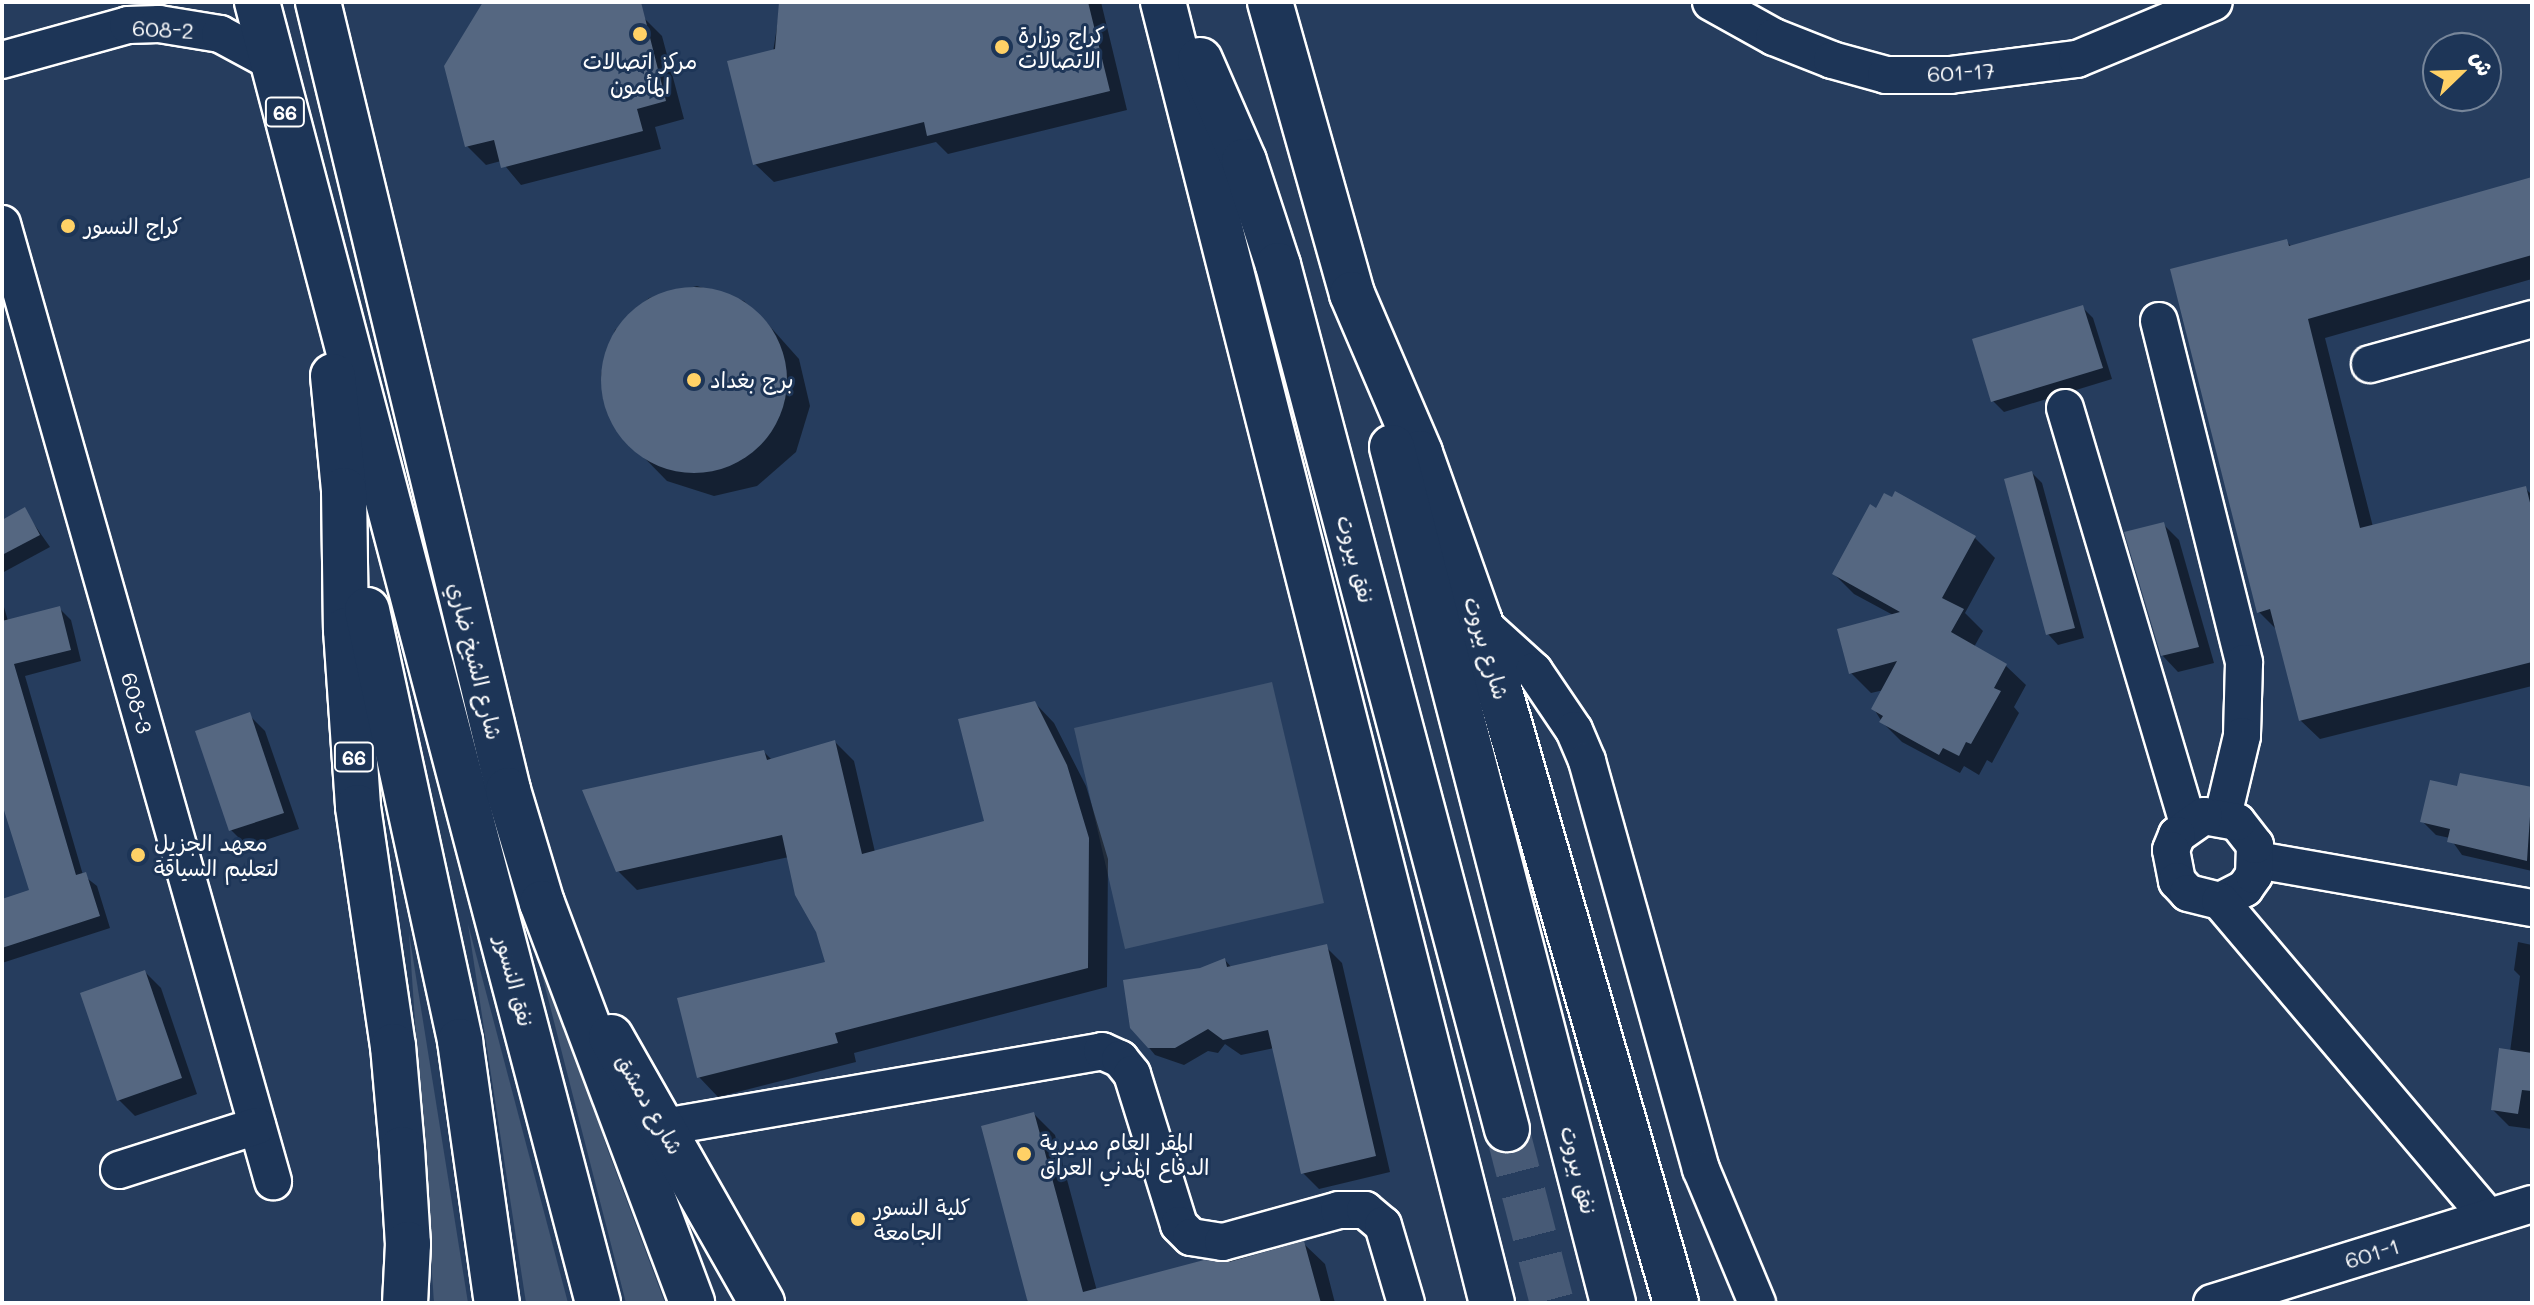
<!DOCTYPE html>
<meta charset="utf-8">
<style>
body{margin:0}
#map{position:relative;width:2534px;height:1305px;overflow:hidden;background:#263d5e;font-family:Mali,"Playpen Sans Arabic",sans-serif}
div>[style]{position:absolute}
.green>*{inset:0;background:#425672}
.shadow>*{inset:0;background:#0007}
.building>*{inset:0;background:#556781}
.round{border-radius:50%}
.major-tunnel>*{height:44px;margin-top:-22px;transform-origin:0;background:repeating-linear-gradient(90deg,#475a76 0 44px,transparent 0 66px)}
.roads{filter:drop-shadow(2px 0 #fff) drop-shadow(-2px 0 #fff) drop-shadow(0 2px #fff) drop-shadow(0 -2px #fff)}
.minor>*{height:36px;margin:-18px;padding:0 18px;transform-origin:18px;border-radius:18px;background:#1d3557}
.major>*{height:44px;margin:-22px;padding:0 22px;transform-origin:22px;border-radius:22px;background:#1d3557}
.dots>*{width:22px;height:22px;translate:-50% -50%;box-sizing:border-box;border:4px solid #1d3557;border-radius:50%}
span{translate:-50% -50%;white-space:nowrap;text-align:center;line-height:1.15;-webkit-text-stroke:6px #1d3557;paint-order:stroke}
.shield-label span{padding:2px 6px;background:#1d3557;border:2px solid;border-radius:6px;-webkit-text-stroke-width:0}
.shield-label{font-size:20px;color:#fff;font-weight:700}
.street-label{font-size:22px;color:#fff}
.poi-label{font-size:22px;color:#fff}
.left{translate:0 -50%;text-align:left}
.frame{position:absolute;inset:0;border:4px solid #fff;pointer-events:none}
.north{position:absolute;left:2422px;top:32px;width:80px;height:80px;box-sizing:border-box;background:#1d3557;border:2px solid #77869a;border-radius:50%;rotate:67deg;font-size:22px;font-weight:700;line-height:32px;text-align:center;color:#fff}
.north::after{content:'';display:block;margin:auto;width:28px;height:36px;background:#ffd166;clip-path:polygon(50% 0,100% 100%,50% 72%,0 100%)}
</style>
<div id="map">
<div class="green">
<i style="clip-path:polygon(1272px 682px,1324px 903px,1125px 949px,1074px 728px)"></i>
<i style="clip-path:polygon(497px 799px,607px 1148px,665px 1303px,626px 1303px)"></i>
<i style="clip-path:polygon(468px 924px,568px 1303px,526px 1303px)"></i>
<i style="clip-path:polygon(409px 933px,468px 1303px,434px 1303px)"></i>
</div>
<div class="shadow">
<i style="clip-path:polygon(485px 2px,641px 2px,643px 17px,662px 36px,684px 119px,655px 127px,661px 149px,521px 185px,501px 161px,486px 165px,467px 146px)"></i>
<i style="clip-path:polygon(781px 2px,1101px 2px,1127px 110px,948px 154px,936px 142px,774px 182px,755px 164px)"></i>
<i style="clip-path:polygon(2532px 179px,2532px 279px,2325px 338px,2373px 527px,2525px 488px,2532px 495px,2532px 686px,2320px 739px,2300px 720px,2278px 631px,2259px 612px,2287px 242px,2292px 247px)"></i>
<i style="clip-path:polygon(697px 286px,744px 301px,766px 322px,799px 359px,810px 406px,796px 452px,757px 486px,714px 496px,667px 481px,624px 437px,612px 423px,601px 374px,615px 330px,630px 315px,649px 298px)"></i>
<i style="clip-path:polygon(2082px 307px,2093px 318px,2112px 379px,2004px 412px,1993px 401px)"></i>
<i style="clip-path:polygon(2031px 472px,2042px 483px,2084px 638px,2058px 645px,2048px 634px)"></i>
<i style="clip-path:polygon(24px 510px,50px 547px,2px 573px,2px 522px)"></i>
<i style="clip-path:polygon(2163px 524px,2179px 540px,2214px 663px,2178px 672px,2162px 655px)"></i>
<i style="clip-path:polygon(1974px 537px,1995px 558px,1965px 613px,1983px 631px,1974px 647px,2005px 665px,2026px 685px,2014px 707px,2019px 713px,1992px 763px,1987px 760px,1979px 775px,1964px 766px,1960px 773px,1902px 742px,1882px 722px,1874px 709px,1884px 690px,1871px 693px,1851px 673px,1893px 615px,1854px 594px,1834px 574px)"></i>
<i style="clip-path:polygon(2px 600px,8px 621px,59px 608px,71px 620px,81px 661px,25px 676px,83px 875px,97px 886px,110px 928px,2px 963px,2px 901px,32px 892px,2px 794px)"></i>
<i style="clip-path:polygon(1035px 703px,1054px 723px,1086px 786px,1108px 859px,1107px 987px,854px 1053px,856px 1062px,718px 1097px,699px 1077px,828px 964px,789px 857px,637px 890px,618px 871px,764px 752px,772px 760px,835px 742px,854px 761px,875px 852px,987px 823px)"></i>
<i style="clip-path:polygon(249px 715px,265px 731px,299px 829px,247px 846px,231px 830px)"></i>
<i style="clip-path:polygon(2462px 775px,2532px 789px,2532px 871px,2462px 855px,2450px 838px,2436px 835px,2422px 821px,2459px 789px)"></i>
<i style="clip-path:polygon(2518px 942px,2532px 945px,2532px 1129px,2509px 1126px,2493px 1110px,2510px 1052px,2520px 976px,2514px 970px)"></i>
<i style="clip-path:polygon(1326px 947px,1342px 963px,1390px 1172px,1319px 1189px,1303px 1173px,1274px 1048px,1241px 1055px,1225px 1044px,1218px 1053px,1208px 1051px,1184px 1065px,1155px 1055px,1132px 1027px,1200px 970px,1225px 960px,1232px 968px)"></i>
<i style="clip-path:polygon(145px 972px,161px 988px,197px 1094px,135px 1116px,119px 1100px)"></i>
<i style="clip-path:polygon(1034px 1114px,1055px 1135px,1097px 1291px,1304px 1244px,1325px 1264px,1335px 1303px,1027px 1303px)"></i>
</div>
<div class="building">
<i style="clip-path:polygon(483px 2px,641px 2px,666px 101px,637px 109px,643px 131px,501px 168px,494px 140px,465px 147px,444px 66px)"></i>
<i style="clip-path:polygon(779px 2px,1088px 2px,1110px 91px,927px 136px,924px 122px,753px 165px,727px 61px,775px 49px)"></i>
<i style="clip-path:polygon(2532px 177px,2532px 255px,2308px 319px,2360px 528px,2526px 486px,2532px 511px,2532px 662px,2299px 721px,2270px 609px,2257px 613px,2170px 269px,2287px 239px,2289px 246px)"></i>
<i class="round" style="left:601px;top:287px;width:186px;height:186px"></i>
<i style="clip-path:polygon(2083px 305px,2103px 368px,1991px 402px,1972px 339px)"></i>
<i style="clip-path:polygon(2032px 471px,2075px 628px,2046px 635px,2004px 479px)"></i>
<i style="clip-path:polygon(1895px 491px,1976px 536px,1942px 598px,1964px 609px,1951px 632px,2007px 664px,1994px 688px,2001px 691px,1971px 744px,1966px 742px,1959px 756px,1943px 748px,1939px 755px,1879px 722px,1883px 716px,1871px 709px,1897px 661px,1849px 674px,1837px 629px,1900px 612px,1832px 574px,1870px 504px,1876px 508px,1884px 493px,1892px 497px)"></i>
<i style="clip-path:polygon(25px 507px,40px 535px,2px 555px,2px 520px)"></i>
<i style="clip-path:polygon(2164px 522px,2199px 647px,2161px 656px,2124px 532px)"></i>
<i style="clip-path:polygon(60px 606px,71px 650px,14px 664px,76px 875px,86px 872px,100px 916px,2px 948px,2px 899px,29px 890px,2px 804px,2px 621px)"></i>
<i style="clip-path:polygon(1035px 701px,1067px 765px,1089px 838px,1088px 968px,835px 1033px,838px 1043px,697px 1078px,677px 998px,825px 962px,816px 932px,795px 895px,782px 835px,616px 872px,582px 790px,764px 750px,767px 760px,835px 740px,862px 854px,984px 821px,958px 719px)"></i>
<i style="clip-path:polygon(250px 712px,284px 813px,229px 831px,195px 731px)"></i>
<i style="clip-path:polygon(2460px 773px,2532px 787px,2527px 861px,2447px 842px,2450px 829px,2420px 822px,2430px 780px,2457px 786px)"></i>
<i style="clip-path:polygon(1327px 944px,1376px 1156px,1301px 1174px,1268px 1030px,1223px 1040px,1208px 1029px,1175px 1048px,1148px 1048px,1130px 1028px,1123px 980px,1200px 968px,1225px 958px,1227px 967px)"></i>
<i style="clip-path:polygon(145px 970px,182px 1078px,117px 1101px,80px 993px)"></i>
<i style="clip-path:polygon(2499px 1048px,2532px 1053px,2532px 1091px,2522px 1090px,2518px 1114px,2491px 1110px)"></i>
<i style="clip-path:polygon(1034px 1112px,1083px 1292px,1204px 1260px,1229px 1262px,1304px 1241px,1321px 1303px,1028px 1303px,981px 1126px)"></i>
</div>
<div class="major-tunnel">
<i style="left:1507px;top:1129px;width:180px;rotate:75.5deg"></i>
</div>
<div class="roads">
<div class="minor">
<i style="left:1711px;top:2px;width:72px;rotate:29.1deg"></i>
<i style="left:1774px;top:37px;width:62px;rotate:21.6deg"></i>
<i style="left:1832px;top:60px;width:56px;rotate:15.5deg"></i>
<i style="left:1886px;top:75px;width:64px"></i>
<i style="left:1950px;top:75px;width:128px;rotate:-7.2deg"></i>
<i style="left:2077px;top:59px;width:148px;rotate:-22.6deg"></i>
<i style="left:2px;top:60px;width:131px;rotate:-15.5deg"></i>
<i style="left:128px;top:25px;width:31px;rotate:-2deg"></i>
<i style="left:159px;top:24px;width:62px;rotate:9.3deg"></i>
<i style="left:220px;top:34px;width:59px;rotate:28.3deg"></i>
<i style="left:2px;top:224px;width:995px;rotate:74.19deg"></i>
<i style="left:2159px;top:321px;width:352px;rotate:76deg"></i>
<i style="left:2244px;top:663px;width:73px;rotate:91.6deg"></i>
<i style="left:2242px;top:736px;width:82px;rotate:103.4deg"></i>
<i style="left:2370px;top:364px;width:168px;rotate:-15.5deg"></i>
<i style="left:2065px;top:408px;width:433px;rotate:73.5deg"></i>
<i style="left:1480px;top:622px;width:73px;rotate:42.2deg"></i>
<i style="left:1534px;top:671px;width:71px;rotate:55.9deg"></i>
<i style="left:1574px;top:730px;width:34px;rotate:67deg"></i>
<i style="left:1587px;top:761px;width:424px;rotate:74.4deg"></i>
<i style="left:1701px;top:1169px;width:145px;rotate:67.3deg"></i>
<i style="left:2257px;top:860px;width:279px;rotate:9.9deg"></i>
<i style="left:2220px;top:901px;width:28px;rotate:-27deg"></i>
<i style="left:2245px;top:888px;width:16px;rotate:-55deg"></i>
<i style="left:2254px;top:875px;width:30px;rotate:-88deg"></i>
<i style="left:2255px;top:845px;width:29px;rotate:-128deg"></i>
<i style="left:2237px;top:822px;width:34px;rotate:-170deg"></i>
<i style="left:2204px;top:816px;width:33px;rotate:145deg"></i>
<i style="left:2177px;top:835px;width:16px;rotate:112deg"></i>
<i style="left:2171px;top:850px;width:32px;rotate:79deg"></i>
<i style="left:2177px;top:881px;width:16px;rotate:47deg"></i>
<i style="left:2188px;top:893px;width:33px;rotate:14deg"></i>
<i style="left:2220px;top:901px;width:414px;rotate:49.7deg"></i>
<i style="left:664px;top:1127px;width:445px;rotate:-9.8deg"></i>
<i style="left:1102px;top:1051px;width:20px;rotate:24deg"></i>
<i style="left:1120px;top:1059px;width:19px;rotate:51deg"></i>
<i style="left:1132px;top:1074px;width:158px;rotate:72.7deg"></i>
<i style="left:1179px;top:1225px;width:17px;rotate:45deg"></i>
<i style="left:1191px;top:1237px;width:32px;rotate:9deg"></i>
<i style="left:1223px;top:1242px;width:120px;rotate:-15.4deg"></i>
<i style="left:1339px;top:1210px;width:26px"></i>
<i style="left:1365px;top:1210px;width:23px;rotate:40deg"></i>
<i style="left:1383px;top:1225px;width:81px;rotate:73.6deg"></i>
<i style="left:119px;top:1170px;width:145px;rotate:-17.7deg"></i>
<i style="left:2212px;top:1303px;width:335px;rotate:-17.2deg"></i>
</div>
<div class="major">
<i style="left:257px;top:2px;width:1345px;rotate:75.31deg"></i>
<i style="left:318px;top:2px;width:811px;rotate:76.44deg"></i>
<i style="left:508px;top:790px;width:118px;rotate:73.3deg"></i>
<i style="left:542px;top:903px;width:427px;rotate:69.4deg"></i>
<i style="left:1163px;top:2px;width:1342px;rotate:75.81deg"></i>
<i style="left:1270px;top:2px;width:303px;rotate:74.3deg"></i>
<i style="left:1352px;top:294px;width:173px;rotate:66.8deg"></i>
<i style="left:1420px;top:453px;width:179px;rotate:70.5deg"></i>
<i style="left:1480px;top:622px;width:709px;rotate:73.94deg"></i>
<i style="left:1200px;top:60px;width:110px;rotate:66.5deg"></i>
<i style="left:1244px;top:161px;width:109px;rotate:71.9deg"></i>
<i style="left:1278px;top:265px;width:894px;rotate:75.16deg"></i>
<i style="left:333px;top:376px;width:115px;rotate:84.5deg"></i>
<i style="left:344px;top:490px;width:140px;rotate:89.2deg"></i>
<i style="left:346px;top:630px;width:177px;rotate:86.1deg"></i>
<i style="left:358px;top:807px;width:242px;rotate:81.7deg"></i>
<i style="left:393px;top:1046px;width:103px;rotate:85deg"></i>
<i style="left:402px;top:1149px;width:95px;rotate:86.4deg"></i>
<i style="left:408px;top:1244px;width:59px;rotate:92.9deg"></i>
<i style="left:1392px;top:447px;width:884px;rotate:75.52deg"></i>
<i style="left:367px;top:610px;width:441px;rotate:77.8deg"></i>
<i style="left:460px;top:1041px;width:265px;rotate:82deg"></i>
<i style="left:611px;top:1037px;width:306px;rotate:60.4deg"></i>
</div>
</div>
<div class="dots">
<i style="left:640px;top:34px;background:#ffd166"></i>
<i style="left:1002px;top:47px;background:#ffd166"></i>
<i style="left:68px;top:226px;background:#ffd166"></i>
<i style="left:694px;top:380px;background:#ffd166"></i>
<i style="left:138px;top:855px;background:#ffd166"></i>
<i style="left:1024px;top:1154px;background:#ffd166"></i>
<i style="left:858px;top:1219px;background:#ffd166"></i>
</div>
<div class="shield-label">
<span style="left:285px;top:112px">66</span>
<span style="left:354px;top:757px">66</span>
</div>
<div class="street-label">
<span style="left:163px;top:29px;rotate:3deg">608-2</span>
<span style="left:1961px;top:72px;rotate:-3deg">601-17</span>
<span style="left:1356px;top:559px;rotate:75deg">نفق بيروت</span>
<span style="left:1487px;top:648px;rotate:73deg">شارع بيروت</span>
<span style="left:476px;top:661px;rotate:76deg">شارع الشيخ ضاري</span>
<span style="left:137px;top:703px;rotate:74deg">608-3</span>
<span style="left:515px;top:981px;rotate:75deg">نفق النسور</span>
<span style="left:650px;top:1104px;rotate:60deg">شارع دمشق</span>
<span style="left:1579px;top:1170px;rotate:76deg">نفق بيروت</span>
<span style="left:2372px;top:1253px;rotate:-17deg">601-1</span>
</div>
<div class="poi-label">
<span class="left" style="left:1018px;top:47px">كراج وزارة<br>الاتصالات</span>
<span style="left:640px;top:73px">مركز اتصالات<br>المأمون</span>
<span class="left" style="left:84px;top:226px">كراج النسور</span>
<span class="left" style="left:710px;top:380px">برج بغداد</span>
<span class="left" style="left:154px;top:855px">معهد الجزيل<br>لتعليم السياقة</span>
<span class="left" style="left:1040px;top:1154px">المقر العام مديرية<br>الدفاع المدني العراق</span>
<span class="left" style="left:874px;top:1219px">كلية النسور<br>الجامعة</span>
</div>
<div class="frame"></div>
<div class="north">ش</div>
</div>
